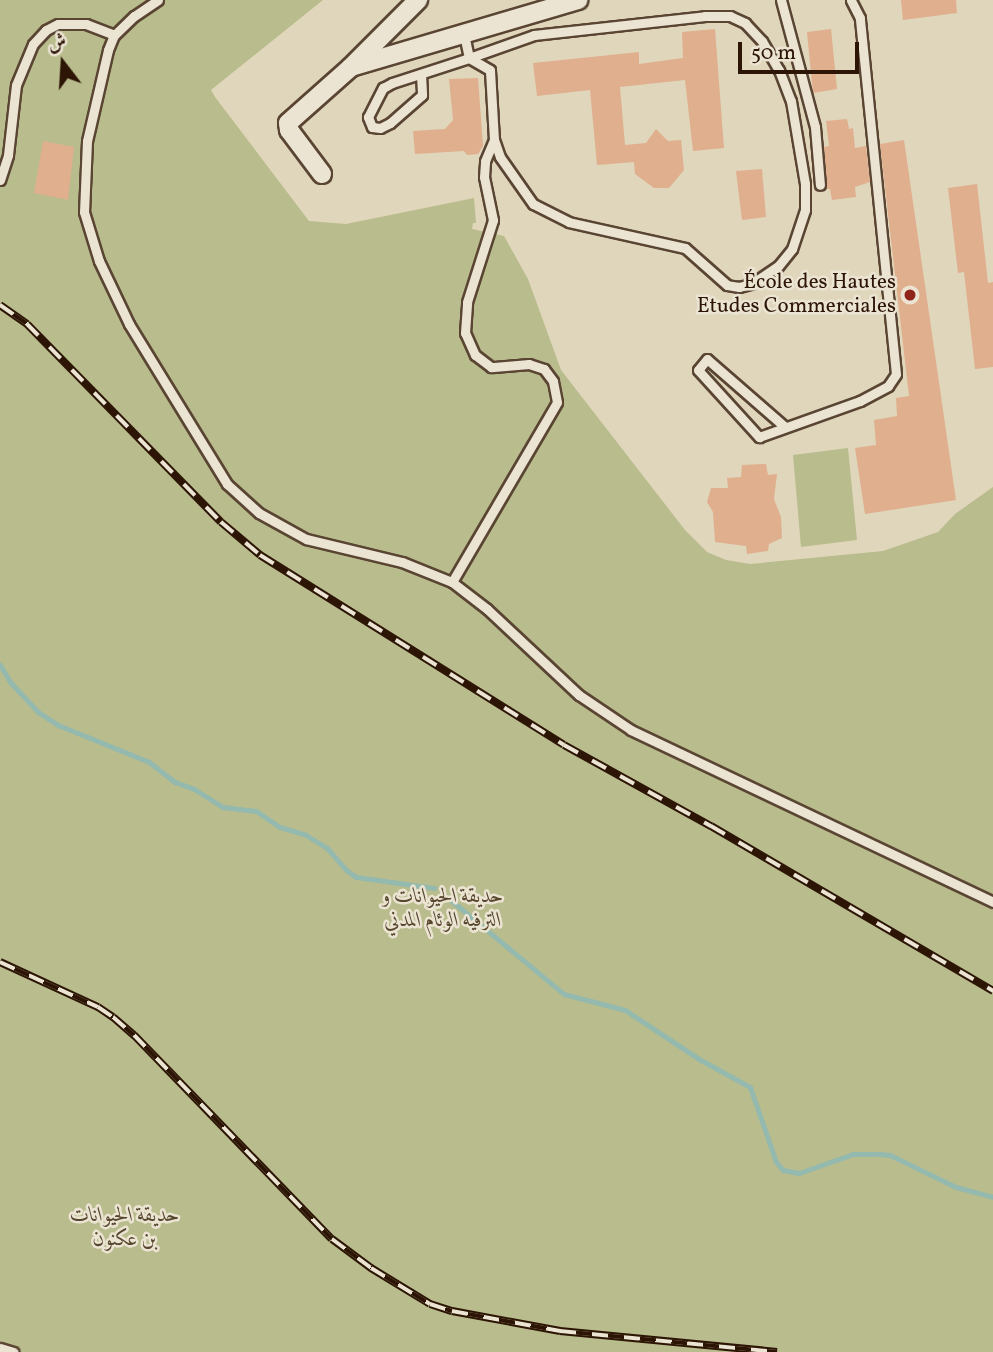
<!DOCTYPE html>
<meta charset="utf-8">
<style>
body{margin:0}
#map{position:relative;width:993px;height:1352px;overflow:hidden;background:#e0d6bb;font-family:Vollkorn,Amiri,serif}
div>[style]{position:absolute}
.green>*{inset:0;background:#b9bc8c}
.stream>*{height:5px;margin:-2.5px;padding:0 2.5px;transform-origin:2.5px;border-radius:2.5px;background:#94b9af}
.building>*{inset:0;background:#dfaf8e}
.roads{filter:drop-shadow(2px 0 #5a4533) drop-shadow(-2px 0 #5a4533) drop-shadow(0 2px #5a4533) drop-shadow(0 -2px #5a4533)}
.lane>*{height:9px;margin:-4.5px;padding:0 4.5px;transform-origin:4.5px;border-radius:4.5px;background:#ebe4d3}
.street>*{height:18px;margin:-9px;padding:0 9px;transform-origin:9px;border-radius:9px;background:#ebe4d3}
.rail>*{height:8px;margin-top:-4px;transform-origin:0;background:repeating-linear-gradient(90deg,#ebe4d3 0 16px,#2d1506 0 32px);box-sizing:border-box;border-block:2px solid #2d1506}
.dots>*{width:19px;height:19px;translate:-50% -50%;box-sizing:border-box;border:4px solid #ebe4d3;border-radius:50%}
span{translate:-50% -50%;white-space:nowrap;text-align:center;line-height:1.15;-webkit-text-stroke:5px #ebe4d3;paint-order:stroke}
.poi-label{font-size:21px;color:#2d1506}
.right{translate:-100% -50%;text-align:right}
.park-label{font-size:21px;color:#57472e;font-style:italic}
.north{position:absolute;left:28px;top:28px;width:70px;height:70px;-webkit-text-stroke:5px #ebe4d3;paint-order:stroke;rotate:343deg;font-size:19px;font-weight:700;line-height:28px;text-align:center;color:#2d1506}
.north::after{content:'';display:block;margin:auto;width:24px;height:32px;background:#2d1506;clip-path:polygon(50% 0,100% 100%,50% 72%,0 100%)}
.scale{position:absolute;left:738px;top:42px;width:121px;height:32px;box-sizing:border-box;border:4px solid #2d1506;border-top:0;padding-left:9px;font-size:21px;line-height:24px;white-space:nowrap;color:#2d1506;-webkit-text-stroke:5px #ebe4d3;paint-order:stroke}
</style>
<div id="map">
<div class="green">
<i style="clip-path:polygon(0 0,323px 0,211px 90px,215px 97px,309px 221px,346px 224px,474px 198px,476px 223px,473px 223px,472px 229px,504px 236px,528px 279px,561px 370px,685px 530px,707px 552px,726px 560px,750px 564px,883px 551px,938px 532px,955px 514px,993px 487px,993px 1352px,0 1352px)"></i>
<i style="clip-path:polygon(848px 448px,857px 540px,801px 547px,793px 455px)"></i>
</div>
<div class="stream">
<i style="left:0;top:665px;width:21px;rotate:59deg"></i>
<i style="left:11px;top:683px;width:40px;rotate:47deg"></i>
<i style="left:38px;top:712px;width:24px;rotate:33deg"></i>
<i style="left:58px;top:725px;width:98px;rotate:22.1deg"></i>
<i style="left:149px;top:762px;width:33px;rotate:38deg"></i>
<i style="left:175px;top:782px;width:20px;rotate:20deg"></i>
<i style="left:194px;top:789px;width:34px;rotate:32deg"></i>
<i style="left:223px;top:807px;width:33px;rotate:7deg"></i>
<i style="left:256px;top:811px;width:29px;rotate:34deg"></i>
<i style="left:280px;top:827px;width:27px;rotate:17deg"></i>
<i style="left:306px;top:835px;width:25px;rotate:32deg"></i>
<i style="left:327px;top:848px;width:29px;rotate:49deg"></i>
<i style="left:346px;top:870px;width:12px;rotate:35deg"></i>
<i style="left:356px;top:877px;width:79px;rotate:8deg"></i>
<i style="left:447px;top:897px;width:152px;rotate:39.7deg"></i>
<i style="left:564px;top:994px;width:63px;rotate:14.7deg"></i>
<i style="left:625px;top:1010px;width:89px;rotate:33.5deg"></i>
<i style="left:699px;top:1059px;width:58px;rotate:28.8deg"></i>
<i style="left:750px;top:1087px;width:79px;rotate:70.9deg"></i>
<i style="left:776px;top:1162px;width:11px;rotate:49deg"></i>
<i style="left:783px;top:1170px;width:16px;rotate:11deg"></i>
<i style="left:799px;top:1173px;width:57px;rotate:-19.4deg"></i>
<i style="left:853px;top:1154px;width:27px"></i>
<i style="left:880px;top:1154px;width:10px;rotate:6deg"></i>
<i style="left:890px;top:1155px;width:73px;rotate:25.9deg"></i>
<i style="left:956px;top:1187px;width:38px;rotate:15deg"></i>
</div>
<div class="building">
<i style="clip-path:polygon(901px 0,956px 0,957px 13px,903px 20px)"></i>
<i style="clip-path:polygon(715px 29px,724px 148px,693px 151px,685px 80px,620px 87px,625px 145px,646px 143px,656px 129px,668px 141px,681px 140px,684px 170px,669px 188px,654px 188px,635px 174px,634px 162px,597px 165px,590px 90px,537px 96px,533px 63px,639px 52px,639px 64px,683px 58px,682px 32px)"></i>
<i style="clip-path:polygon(831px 29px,837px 89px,813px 93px,807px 32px)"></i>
<i style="clip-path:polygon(478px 78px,483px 146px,478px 154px,467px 155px,464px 151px,415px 154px,413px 131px,445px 129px,453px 120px,449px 79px)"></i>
<i style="clip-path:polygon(847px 119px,849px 129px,853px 128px,855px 148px,866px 146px,870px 182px,855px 187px,856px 197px,832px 200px,830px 189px,825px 189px,824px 147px,829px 146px,826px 121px)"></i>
<i style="clip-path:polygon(904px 140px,956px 500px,865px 514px,855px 448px,876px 445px,874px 420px,897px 416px,896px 398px,909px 396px,880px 144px)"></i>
<i style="clip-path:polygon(43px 141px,74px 147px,68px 200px,34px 193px)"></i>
<i style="clip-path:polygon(762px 169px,766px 217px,742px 220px,736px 171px)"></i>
<i style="clip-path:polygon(977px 184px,988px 283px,993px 282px,993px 367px,975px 369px,964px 272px,958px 273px,948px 188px)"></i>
<i style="clip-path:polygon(766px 464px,768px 475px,777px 474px,774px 499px,781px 517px,782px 538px,769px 544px,768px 551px,747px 554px,746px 546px,715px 542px,713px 512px,707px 502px,711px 488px,728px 488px,727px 478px,741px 477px,742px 465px)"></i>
</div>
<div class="roads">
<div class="lane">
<i style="left:158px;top:0;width:29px;rotate:146deg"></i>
<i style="left:134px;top:16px;width:28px;rotate:136deg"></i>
<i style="left:114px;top:35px;width:16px;rotate:112deg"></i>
<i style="left:108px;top:50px;width:93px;rotate:103deg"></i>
<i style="left:87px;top:141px;width:71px;rotate:92.4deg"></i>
<i style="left:84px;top:212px;width:51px;rotate:73deg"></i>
<i style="left:99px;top:261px;width:70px;rotate:64.5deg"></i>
<i style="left:129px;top:324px;width:188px;rotate:58.5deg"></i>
<i style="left:227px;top:484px;width:43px;rotate:42.2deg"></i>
<i style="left:259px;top:513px;width:54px;rotate:29deg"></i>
<i style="left:306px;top:539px;width:99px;rotate:13.5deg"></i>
<i style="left:402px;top:562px;width:54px;rotate:21.8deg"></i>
<i style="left:452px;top:582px;width:44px;rotate:37.6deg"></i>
<i style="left:487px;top:609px;width:126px;rotate:43.1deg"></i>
<i style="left:579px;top:695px;width:63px;rotate:33.9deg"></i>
<i style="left:631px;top:730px;width:401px;rotate:25.4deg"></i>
<i style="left:781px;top:0;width:131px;rotate:75deg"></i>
<i style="left:815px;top:127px;width:58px;rotate:85.1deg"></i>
<i style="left:421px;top:74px;width:21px;rotate:87deg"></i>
<i style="left:422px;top:95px;width:43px;rotate:138.8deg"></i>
<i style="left:390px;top:123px;width:11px;rotate:153deg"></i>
<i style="left:380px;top:128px;width:8px;rotate:-173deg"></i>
<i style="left:372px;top:127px;width:11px;rotate:-112deg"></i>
<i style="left:368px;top:117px;width:33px;rotate:-63deg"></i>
<i style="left:383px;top:88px;width:10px;rotate:-29deg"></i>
<i style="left:392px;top:83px;width:81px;rotate:-18deg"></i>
<i style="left:469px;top:58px;width:69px;rotate:-19.5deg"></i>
<i style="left:534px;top:35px;width:172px;rotate:-6.3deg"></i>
<i style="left:705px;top:16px;width:25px"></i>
<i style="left:730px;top:16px;width:17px;rotate:25deg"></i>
<i style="left:745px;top:23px;width:25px;rotate:47deg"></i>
<i style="left:762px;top:41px;width:34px;rotate:60deg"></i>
<i style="left:779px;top:70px;width:33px;rotate:69deg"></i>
<i style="left:791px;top:101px;width:84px;rotate:80.4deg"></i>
<i style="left:805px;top:184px;width:26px;rotate:90deg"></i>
<i style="left:805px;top:210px;width:41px;rotate:108.4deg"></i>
<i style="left:792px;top:249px;width:22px;rotate:129deg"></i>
<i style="left:778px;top:266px;width:32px;rotate:146deg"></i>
<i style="left:751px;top:284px;width:12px;rotate:166deg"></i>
<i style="left:739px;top:287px;width:12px;rotate:-171deg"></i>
<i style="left:727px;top:285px;width:56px;rotate:-138.6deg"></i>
<i style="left:685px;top:248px;width:119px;rotate:-167.4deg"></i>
<i style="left:569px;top:222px;width:40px;rotate:-153.4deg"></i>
<i style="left:533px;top:204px;width:57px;rotate:-125.1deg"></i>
<i style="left:500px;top:157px;width:18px;rotate:-109deg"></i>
<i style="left:494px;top:140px;width:70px;rotate:-93.3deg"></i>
<i style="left:490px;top:70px;width:24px;rotate:-150deg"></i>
<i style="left:469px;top:58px;width:24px;rotate:-102deg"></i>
<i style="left:0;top:180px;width:26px;rotate:-72deg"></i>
<i style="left:8px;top:155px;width:70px;rotate:-83.5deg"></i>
<i style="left:16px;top:85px;width:44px;rotate:-67.5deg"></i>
<i style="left:33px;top:44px;width:19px;rotate:-47deg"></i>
<i style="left:46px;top:30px;width:13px;rotate:-27deg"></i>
<i style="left:58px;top:24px;width:28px"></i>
<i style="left:86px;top:24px;width:30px;rotate:21deg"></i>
<i style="left:785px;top:427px;width:103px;rotate:-138.9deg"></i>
<i style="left:707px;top:359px;width:14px;rotate:129deg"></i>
<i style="left:698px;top:370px;width:91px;rotate:47.7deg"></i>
<i style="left:759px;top:437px;width:107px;rotate:-19.6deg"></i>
<i style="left:860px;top:401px;width:32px;rotate:-28deg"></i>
<i style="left:888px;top:386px;width:14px;rotate:-56deg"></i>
<i style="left:896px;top:374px;width:358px;rotate:-95.8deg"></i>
<i style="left:860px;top:18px;width:20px;rotate:-117deg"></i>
<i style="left:452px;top:582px;width:208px;rotate:-59.7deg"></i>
<i style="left:557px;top:402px;width:21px;rotate:-101deg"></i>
<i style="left:553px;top:381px;width:15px;rotate:-127deg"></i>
<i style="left:544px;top:369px;width:16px;rotate:-162deg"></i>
<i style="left:529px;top:364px;width:38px;rotate:175deg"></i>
<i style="left:491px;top:367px;width:20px;rotate:-143deg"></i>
<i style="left:475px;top:355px;width:24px;rotate:-114deg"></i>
<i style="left:465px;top:333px;width:31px;rotate:-86deg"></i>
<i style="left:467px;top:302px;width:86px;rotate:-72.4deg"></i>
<i style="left:493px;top:220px;width:44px;rotate:-101.8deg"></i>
<i style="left:484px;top:177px;width:16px;rotate:-86deg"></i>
<i style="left:485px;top:161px;width:23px;rotate:-67deg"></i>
<i style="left:0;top:1348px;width:14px;rotate:17deg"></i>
</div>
<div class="street">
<i style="left:354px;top:66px;width:234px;rotate:-16.4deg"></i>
<i style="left:322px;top:174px;width:55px;rotate:-126.9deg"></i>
<i style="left:289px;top:130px;width:7px;rotate:-98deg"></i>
<i style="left:288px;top:123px;width:84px;rotate:-41.6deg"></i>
<i style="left:351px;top:67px;width:95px;rotate:-45deg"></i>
</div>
</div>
<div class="rail">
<i style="left:0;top:305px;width:33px;rotate:35deg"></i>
<i style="left:27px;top:324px;width:277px;rotate:45.6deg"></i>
<i style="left:221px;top:522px;width:51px;rotate:40.2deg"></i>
<i style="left:260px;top:555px;width:358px;rotate:32deg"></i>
<i style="left:564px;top:745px;width:168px;rotate:28.9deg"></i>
<i style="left:711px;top:826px;width:327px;rotate:30.3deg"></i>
<i style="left:0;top:962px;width:108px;rotate:24.7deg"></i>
<i style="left:98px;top:1007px;width:18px;rotate:34deg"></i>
<i style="left:113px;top:1017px;width:28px;rotate:41deg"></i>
<i style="left:134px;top:1035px;width:284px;rotate:45.9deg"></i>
<i style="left:332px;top:1239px;width:49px;rotate:36.6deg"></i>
<i style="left:371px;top:1268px;width:69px;rotate:31.4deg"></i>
<i style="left:430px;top:1304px;width:23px;rotate:18deg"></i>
<i style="left:452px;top:1311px;width:110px;rotate:10.5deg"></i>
<i style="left:560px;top:1331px;width:218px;rotate:5.5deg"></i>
</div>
<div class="dots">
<i style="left:910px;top:295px;background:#8f2418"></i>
</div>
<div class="poi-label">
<span class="right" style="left:896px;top:295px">École des Hautes<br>Etudes Commerciales</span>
</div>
<div class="park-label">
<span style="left:443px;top:909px">حديقة الحيوانات و<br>الترفيه الوئام المدني</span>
<span style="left:125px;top:1228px">حديقة الحيوانات<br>بن عكنون</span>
</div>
<div class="north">ش</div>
<div class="scale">50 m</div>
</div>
